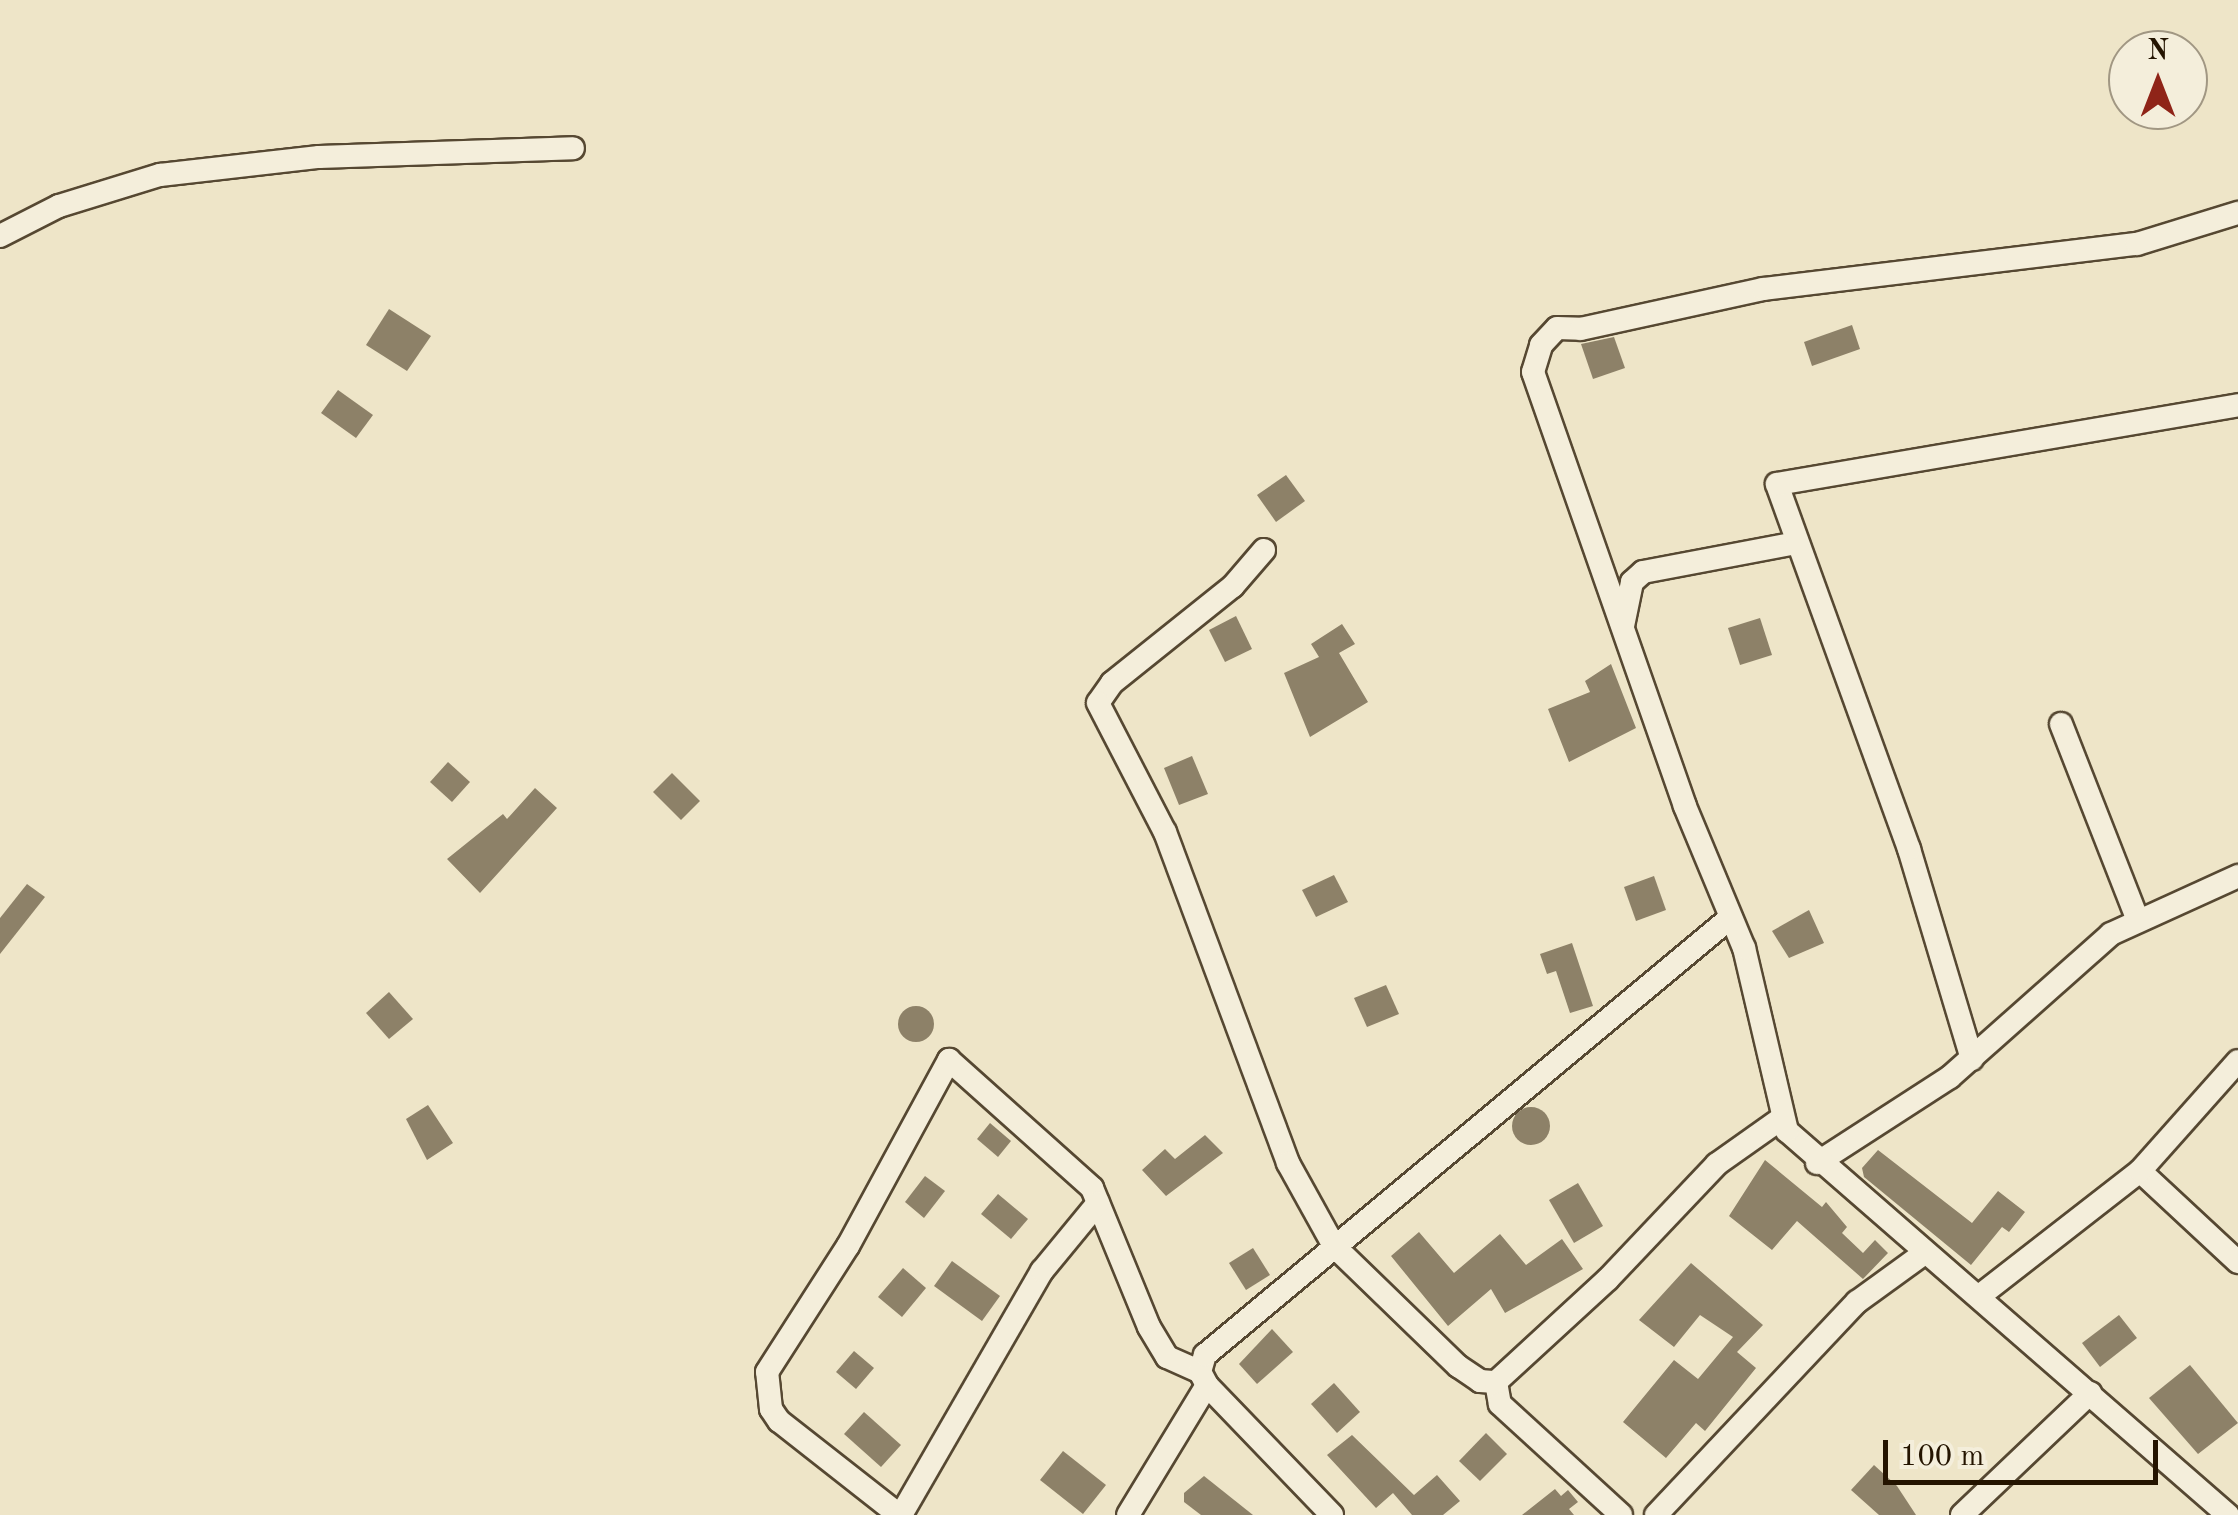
<!DOCTYPE html>
<style>
body{margin:0}
#map{position:relative;width:2238px;height:1515px;overflow:hidden;background:#eee5c8;font-family:"Old Standard TT",serif}
div>[style]{position:absolute}
.building>*{inset:0;background:#8d8168}
.round{border-radius:50%}
.roads{filter:drop-shadow(2px 0 #564832) drop-shadow(-2px 0 #564832) drop-shadow(0 2px #564832) drop-shadow(0 -2px #564832)}
.minor>*{height:22px;margin:-11px;padding:0 11px;transform-origin:11px;border-radius:11px;background:#f4eedb}
span{translate:-50% -50%;white-space:nowrap;text-align:center;line-height:1.15;-webkit-text-stroke:8px #f4eedb;paint-order:stroke}
.north{position:absolute;left:2108px;top:30px;width:100px;height:100px;box-sizing:border-box;background:#f4eedb;border:2px solid #a19783;border-radius:50%;rotate:0deg;font-size:28px;font-weight:700;line-height:40px;text-align:center;color:#241400}
.north::after{content:'';display:block;margin:auto;width:35px;height:45px;background:#8f2418;clip-path:polygon(50% 0,100% 100%,50% 72%,0 100%)}
.scale{position:absolute;left:1883px;top:1440px;width:275px;height:45px;box-sizing:border-box;border:5px solid #241400;border-top:0;padding-left:12px;font-size:30px;line-height:35px;white-space:nowrap;color:#241400;-webkit-text-stroke:8px #f4eedb;paint-order:stroke}
</style>
<div id="map">
<div class="building">
<i style="clip-path:polygon(389px 309px,431px 336px,407px 371px,366px 345px)"></i>
<i style="clip-path:polygon(1852px 325px,1860px 349px,1812px 366px,1804px 342px)"></i>
<i style="clip-path:polygon(1614px 337px,1625px 368px,1593px 379px,1581px 344px)"></i>
<i style="clip-path:polygon(338px 390px,373px 415px,356px 438px,321px 413px)"></i>
<i style="clip-path:polygon(1286px 475px,1305px 501px,1276px 522px,1257px 495px)"></i>
<i style="clip-path:polygon(1236px 616px,1252px 649px,1225px 662px,1209px 630px)"></i>
<i style="clip-path:polygon(1760px 618px,1772px 655px,1740px 665px,1728px 628px)"></i>
<i style="clip-path:polygon(1342px 624px,1355px 644px,1339px 653px,1368px 702px,1310px 737px,1284px 673px,1319px 657px,1311px 644px)"></i>
<i style="clip-path:polygon(1611px 664px,1636px 728px,1569px 762px,1548px 709px,1590px 692px,1585px 681px)"></i>
<i style="clip-path:polygon(1192px 756px,1208px 794px,1179px 805px,1164px 768px)"></i>
<i style="clip-path:polygon(448px 762px,470px 782px,452px 802px,430px 782px)"></i>
<i style="clip-path:polygon(672px 773px,700px 801px,681px 820px,653px 792px)"></i>
<i style="clip-path:polygon(535px 788px,557px 808px,480px 893px,447px 859px,503px 814px,507px 819px)"></i>
<i style="clip-path:polygon(1334px 875px,1348px 902px,1316px 917px,1302px 890px)"></i>
<i style="clip-path:polygon(1654px 876px,1666px 910px,1636px 921px,1624px 887px)"></i>
<i style="clip-path:polygon(27px 884px,45px 897px,0 954px,0 918px)"></i>
<i style="clip-path:polygon(1809px 910px,1824px 943px,1789px 958px,1772px 931px)"></i>
<i style="clip-path:polygon(1572px 943px,1593px 1006px,1570px 1013px,1556px 971px,1547px 974px,1540px 954px)"></i>
<i style="clip-path:polygon(1386px 985px,1399px 1014px,1367px 1027px,1354px 998px)"></i>
<i style="clip-path:polygon(389px 992px,413px 1019px,389px 1039px,366px 1013px)"></i>
<i class="round" style="left:898px;top:1006px;width:36px;height:36px"></i>
<i style="clip-path:polygon(428px 1105px,453px 1143px,427px 1160px,406px 1119px)"></i>
<i class="round" style="left:1512px;top:1107px;width:38px;height:38px"></i>
<i style="clip-path:polygon(990px 1123px,1011px 1141px,998px 1157px,977px 1139px)"></i>
<i style="clip-path:polygon(1205px 1135px,1223px 1153px,1166px 1196px,1142px 1170px,1165px 1149px,1175px 1159px)"></i>
<i style="clip-path:polygon(1878px 1150px,1972px 1223px,1998px 1191px,2025px 1212px,2009px 1232px,2002px 1227px,1971px 1265px,1864px 1177px,1862px 1168px)"></i>
<i style="clip-path:polygon(1765px 1160px,1822px 1207px,1826px 1202px,1847px 1227px,1842px 1233px,1863px 1253px,1875px 1240px,1888px 1253px,1863px 1279px,1797px 1221px,1772px 1250px,1729px 1216px)"></i>
<i style="clip-path:polygon(925px 1176px,945px 1191px,924px 1218px,905px 1202px)"></i>
<i style="clip-path:polygon(1578px 1183px,1603px 1226px,1574px 1243px,1549px 1200px)"></i>
<i style="clip-path:polygon(998px 1194px,1028px 1219px,1011px 1239px,981px 1214px)"></i>
<i style="clip-path:polygon(1419px 1232px,1454px 1273px,1500px 1234px,1526px 1265px,1562px 1239px,1583px 1269px,1505px 1313px,1491px 1289px,1448px 1326px,1391px 1256px)"></i>
<i style="clip-path:polygon(1253px 1248px,1270px 1275px,1246px 1290px,1229px 1263px)"></i>
<i style="clip-path:polygon(952px 1261px,1000px 1296px,982px 1321px,934px 1286px)"></i>
<i style="clip-path:polygon(1691px 1263px,1763px 1325px,1737px 1352px,1756px 1368px,1705px 1431px,1696px 1423px,1666px 1458px,1623px 1422px,1674px 1360px,1698px 1379px,1733px 1337px,1700px 1315px,1674px 1347px,1639px 1320px)"></i>
<i style="clip-path:polygon(903px 1268px,926px 1288px,902px 1317px,878px 1297px)"></i>
<i style="clip-path:polygon(2119px 1315px,2137px 1338px,2100px 1367px,2082px 1343px)"></i>
<i style="clip-path:polygon(1272px 1329px,1293px 1352px,1257px 1384px,1239px 1364px)"></i>
<i style="clip-path:polygon(854px 1351px,874px 1368px,856px 1389px,836px 1372px)"></i>
<i style="clip-path:polygon(2190px 1365px,2238px 1423px,2198px 1454px,2149px 1398px)"></i>
<i style="clip-path:polygon(1334px 1383px,1360px 1412px,1337px 1433px,1311px 1404px)"></i>
<i style="clip-path:polygon(864px 1412px,901px 1445px,881px 1467px,844px 1434px)"></i>
<i style="clip-path:polygon(1486px 1433px,1507px 1454px,1480px 1481px,1459px 1461px)"></i>
<i style="clip-path:polygon(1352px 1435px,1414px 1495px,1437px 1475px,1460px 1501px,1443px 1515px,1412px 1515px,1393px 1493px,1376px 1508px,1327px 1455px)"></i>
<i style="clip-path:polygon(1063px 1451px,1106px 1485px,1083px 1514px,1040px 1480px)"></i>
<i style="clip-path:polygon(1874px 1465px,1897px 1486px,1916px 1515px,1879px 1515px,1851px 1490px)"></i>
<i style="clip-path:polygon(1204px 1476px,1253px 1515px,1201px 1515px,1184px 1502px,1184px 1493px)"></i>
<i style="clip-path:polygon(1555px 1489px,1561px 1496px,1568px 1490px,1578px 1502px,1569px 1509px,1574px 1515px,1522px 1515px)"></i>
</div>
<div class="roads">
<div class="minor">
<i style="left:0;top:236px;width:66px;rotate:-27deg"></i>
<i style="left:59px;top:206px;width:106px;rotate:-17.1deg"></i>
<i style="left:160px;top:175px;width:160px;rotate:-6.5deg"></i>
<i style="left:319px;top:157px;width:254px;rotate:-2deg"></i>
<i style="left:1264px;top:550px;width:48px;rotate:130.7deg"></i>
<i style="left:1233px;top:586px;width:155px;rotate:141.3deg"></i>
<i style="left:1112px;top:683px;width:24px;rotate:125deg"></i>
<i style="left:1098px;top:703px;width:145px;rotate:62.6deg"></i>
<i style="left:1165px;top:832px;width:353px;rotate:69.6deg"></i>
<i style="left:1288px;top:1163px;width:95px;rotate:61deg"></i>
<i style="left:1334px;top:1246px;width:173px;rotate:44.1deg"></i>
<i style="left:1458px;top:1366px;width:27px;rotate:34deg"></i>
<i style="left:1480px;top:1381px;width:16px;rotate:4deg"></i>
<i style="left:1496px;top:1382px;width:152px;rotate:-42.6deg"></i>
<i style="left:1608px;top:1279px;width:158px;rotate:-46.5deg"></i>
<i style="left:1717px;top:1164px;width:80px;rotate:-35.3deg"></i>
<i style="left:1623px;top:626px;width:45px;rotate:-78.4deg"></i>
<i style="left:1632px;top:582px;width:15px;rotate:-42deg"></i>
<i style="left:1643px;top:572px;width:156px;rotate:-10.7deg"></i>
<i style="left:2061px;top:724px;width:208px;rotate:68.6deg"></i>
<i style="left:1972px;top:1059px;width:219px;rotate:-106.7deg"></i>
<i style="left:1909px;top:849px;width:388px;rotate:-109.9deg"></i>
<i style="left:1777px;top:484px;width:468px;rotate:-9.7deg"></i>
<i style="left:1817px;top:1163px;width:158px;rotate:-32.9deg"></i>
<i style="left:1950px;top:1077px;width:215px;rotate:-41.6deg"></i>
<i style="left:2111px;top:934px;width:140px;rotate:-24.5deg"></i>
<i style="left:2140px;top:1171px;width:134px;rotate:42.9deg"></i>
<i style="left:1982px;top:1294px;width:200px;rotate:-37.9deg"></i>
<i style="left:2140px;top:1171px;width:147px;rotate:-48.3deg"></i>
<i style="left:1496px;top:1382px;width:22px;rotate:80deg"></i>
<i style="left:1500px;top:1404px;width:164px;rotate:42.5deg"></i>
<i style="left:899px;top:1515px;width:152px;rotate:-141.9deg"></i>
<i style="left:779px;top:1421px;width:14px;rotate:-124deg"></i>
<i style="left:771px;top:1409px;width:37px;rotate:-96deg"></i>
<i style="left:767px;top:1372px;width:150px;rotate:-57.3deg"></i>
<i style="left:848px;top:1246px;width:212px;rotate:-61.5deg"></i>
<i style="left:949px;top:1060px;width:192px;rotate:41.8deg"></i>
<i style="left:1092px;top:1188px;width:150px;rotate:67.7deg"></i>
<i style="left:1149px;top:1327px;width:35px;rotate:59deg"></i>
<i style="left:1167px;top:1357px;width:36px;rotate:24deg"></i>
<i style="left:901px;top:1515px;width:282px;rotate:-60deg"></i>
<i style="left:1042px;top:1271px;width:88px;rotate:-50.5deg"></i>
<i style="left:1128px;top:1515px;width:152px;rotate:-58.7deg"></i>
<i style="left:1332px;top:1515px;width:180px;rotate:-133.9deg"></i>
<i style="left:1207px;top:1385px;width:15px;rotate:-118deg"></i>
<i style="left:1200px;top:1372px;width:18px;rotate:-74deg"></i>
<i style="left:1205px;top:1355px;width:683px;rotate:-39.77deg"></i>
<i style="left:1656px;top:1515px;width:293px;rotate:-46.7deg"></i>
<i style="left:1857px;top:1302px;width:82px;rotate:-36deg"></i>
<i style="left:1962px;top:1515px;width:177px;rotate:-43.6deg"></i>
<i style="left:2228px;top:1515px;width:585px;rotate:-138.95deg"></i>
<i style="left:1787px;top:1131px;width:188px;rotate:-103.2deg"></i>
<i style="left:1744px;top:948px;width:154px;rotate:-112.6deg"></i>
<i style="left:1685px;top:806px;width:460px;rotate:-109.3deg"></i>
<i style="left:1533px;top:372px;width:28px;rotate:-73deg"></i>
<i style="left:1541px;top:345px;width:23px;rotate:-47deg"></i>
<i style="left:1557px;top:328px;width:24px;rotate:2deg"></i>
<i style="left:1581px;top:329px;width:186px;rotate:-12.4deg"></i>
<i style="left:1763px;top:289px;width:377px;rotate:-6.9deg"></i>
<i style="left:2137px;top:244px;width:106px;rotate:-17.1deg"></i>
</div>
</div>
<div class="north">N</div>
<div class="scale">100 m</div>
</div>
